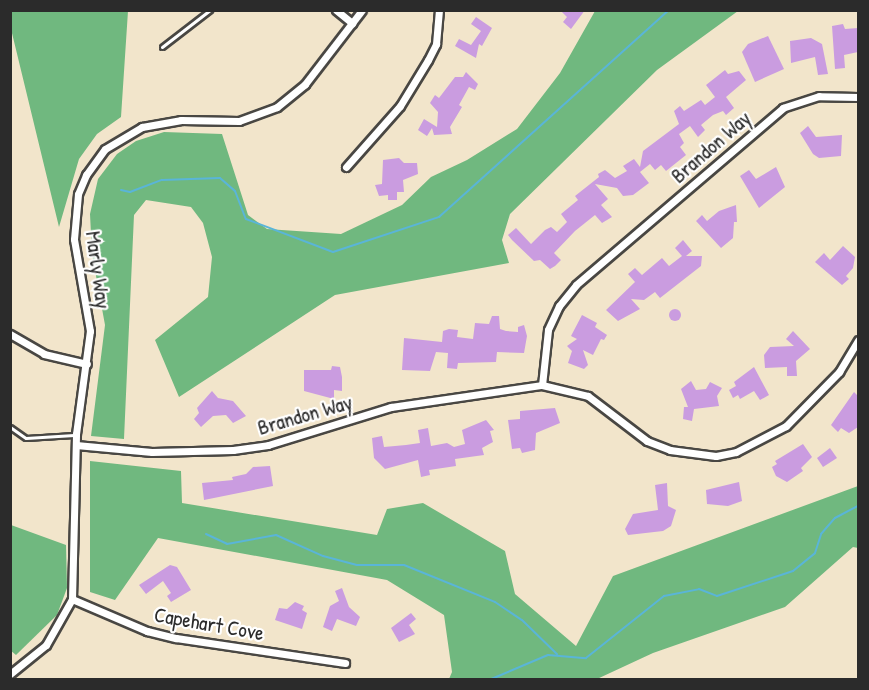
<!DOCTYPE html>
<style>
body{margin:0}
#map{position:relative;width:869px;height:690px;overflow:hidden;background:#f2e5cb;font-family:"Patrick Hand",sans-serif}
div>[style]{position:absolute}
.forest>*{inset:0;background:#70b87f}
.stream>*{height:2px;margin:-1px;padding:0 1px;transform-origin:1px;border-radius:1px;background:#5ab5d8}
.building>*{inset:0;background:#ca9ce0}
.round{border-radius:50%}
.roads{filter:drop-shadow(2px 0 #494743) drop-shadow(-2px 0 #494743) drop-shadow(0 2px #494743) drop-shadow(0 -2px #494743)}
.service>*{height:3px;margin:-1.5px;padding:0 1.5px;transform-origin:1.5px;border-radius:1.5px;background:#fff}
.minor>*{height:7px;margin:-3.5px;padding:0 3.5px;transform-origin:3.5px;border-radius:3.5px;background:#fff}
span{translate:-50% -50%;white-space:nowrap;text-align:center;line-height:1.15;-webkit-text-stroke:4.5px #fff;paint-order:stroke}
.street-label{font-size:21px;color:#2b2b2b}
.frame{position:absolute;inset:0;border:12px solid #2b2b2b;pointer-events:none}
</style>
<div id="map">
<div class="forest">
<i style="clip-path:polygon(10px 11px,128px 11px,121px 117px,97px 134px,79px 159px,59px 227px,11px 29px)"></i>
<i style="clip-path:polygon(595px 11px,738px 11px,657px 70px,510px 214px,502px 240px,509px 263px,335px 295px,179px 397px,155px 340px,208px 297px,212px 257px,203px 223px,191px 207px,146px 200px,134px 215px,124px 439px,91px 436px,105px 325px,92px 254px,90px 214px,98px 179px,117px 154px,136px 141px,164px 132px,222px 134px,248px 215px,267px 229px,341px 234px,402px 205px,431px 177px,467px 160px,517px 129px,560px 73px)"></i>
<i style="clip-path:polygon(90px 461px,181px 471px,182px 503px,377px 535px,387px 509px,423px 503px,505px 551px,515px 594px,576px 646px,613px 576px,858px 486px,858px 548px,853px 547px,785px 607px,653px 653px,597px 679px,449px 679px,452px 672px,444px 615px,387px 580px,158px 538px,115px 600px,90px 592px)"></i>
<i style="clip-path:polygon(11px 525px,66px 545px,67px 588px,57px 615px,16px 655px,10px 650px)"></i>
</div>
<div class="stream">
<i style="left:121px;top:190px;width:9px;rotate:13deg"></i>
<i style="left:130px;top:192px;width:34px;rotate:-21deg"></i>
<i style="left:162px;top:180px;width:58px;rotate:-2deg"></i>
<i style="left:220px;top:178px;width:20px;rotate:41deg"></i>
<i style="left:235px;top:191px;width:30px;rotate:69deg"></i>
<i style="left:246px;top:219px;width:93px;rotate:20.8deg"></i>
<i style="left:333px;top:252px;width:112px;rotate:-18.3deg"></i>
<i style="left:439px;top:217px;width:309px;rotate:-42deg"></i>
<i style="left:206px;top:534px;width:23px;rotate:25deg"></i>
<i style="left:227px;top:544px;width:50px;rotate:-10.4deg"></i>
<i style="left:276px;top:535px;width:51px;rotate:24.1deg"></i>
<i style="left:323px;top:556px;width:35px;rotate:15deg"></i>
<i style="left:357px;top:565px;width:47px"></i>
<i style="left:404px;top:565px;width:98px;rotate:22.1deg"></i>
<i style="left:495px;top:602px;width:32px;rotate:34deg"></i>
<i style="left:522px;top:620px;width:49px;rotate:44.2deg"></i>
<i style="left:489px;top:680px;width:64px;rotate:-23deg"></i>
<i style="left:548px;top:655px;width:38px;rotate:5deg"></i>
<i style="left:586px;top:658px;width:100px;rotate:-38.5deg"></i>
<i style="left:664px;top:596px;width:36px;rotate:-11deg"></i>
<i style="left:699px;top:589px;width:19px;rotate:21deg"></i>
<i style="left:717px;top:596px;width:80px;rotate:-18.2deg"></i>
<i style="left:793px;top:571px;width:28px;rotate:-39deg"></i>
<i style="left:815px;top:553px;width:20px;rotate:-72deg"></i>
<i style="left:821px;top:534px;width:21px;rotate:-49deg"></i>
<i style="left:835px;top:518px;width:26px;rotate:-28deg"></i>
</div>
<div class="building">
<i style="clip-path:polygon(560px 10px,585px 10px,571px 29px,563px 22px,567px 17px)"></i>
<i style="clip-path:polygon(476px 17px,492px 28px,482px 46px,479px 44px,476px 58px,455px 46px,459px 39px,471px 45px,481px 31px,471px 24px)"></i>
<i style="clip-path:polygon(843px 24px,845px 29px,858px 28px,858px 52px,844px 55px,845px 68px,835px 69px,832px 26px)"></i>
<i style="clip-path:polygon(768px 36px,784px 69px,755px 82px,742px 52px,748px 44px)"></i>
<i style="clip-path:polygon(811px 38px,822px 44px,828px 74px,818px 75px,815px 57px,791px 63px,790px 41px)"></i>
<i style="clip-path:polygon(725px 70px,728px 74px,739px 71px,746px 80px,726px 97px,734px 108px,726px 115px,723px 111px,713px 115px,701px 125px,705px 130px,698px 137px,690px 126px,679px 134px,684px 143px,680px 147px,686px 155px,666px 171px,661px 165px,655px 170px,650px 164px,640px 172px,649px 183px,633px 195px,623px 196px,617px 188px,595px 184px,608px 199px,601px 205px,612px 217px,602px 223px,595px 215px,575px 231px,554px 253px,561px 260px,555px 266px,550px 269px,540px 260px,534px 261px,512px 240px,508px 235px,516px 228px,531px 244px,545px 230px,551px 227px,557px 232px,567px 222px,561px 214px,578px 200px,575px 196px,599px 177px,598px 174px,605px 170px,615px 178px,627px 171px,623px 166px,634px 159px,640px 167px,643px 151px,679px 124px,674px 111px,680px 106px,684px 111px,701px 100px,705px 105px,715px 97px,706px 85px)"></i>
<i style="clip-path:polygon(466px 72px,478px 84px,475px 90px,469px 87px,459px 105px,462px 107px,450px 127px,452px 134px,434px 135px,432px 128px,427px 136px,418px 130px,424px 119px,437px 127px,438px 112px,430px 103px,435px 95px,439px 98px,455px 77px,463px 77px)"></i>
<i style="clip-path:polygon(808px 126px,816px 137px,842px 135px,841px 156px,819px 158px,813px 154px,800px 133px)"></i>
<i style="clip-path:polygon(399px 158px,404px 163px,417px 163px,418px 174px,403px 180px,404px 192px,397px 192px,397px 200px,388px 200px,388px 195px,379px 196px,375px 185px,382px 184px,383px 160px)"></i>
<i style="clip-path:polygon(776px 167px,785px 187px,759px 208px,740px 176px,749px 170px,756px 179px)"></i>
<i style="clip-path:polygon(736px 205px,737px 222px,734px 222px,733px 238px,721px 248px,696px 221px,702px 215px,707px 221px,719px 211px)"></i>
<i style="clip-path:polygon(683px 240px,692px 251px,686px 256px,702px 256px,701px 266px,660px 298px,655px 292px,644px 300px,631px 299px,640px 309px,618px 321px,606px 310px,635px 282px,628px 274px,635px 268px,642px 275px,662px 258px,669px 266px,682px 256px,675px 248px)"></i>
<i style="clip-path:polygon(843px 246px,855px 257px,853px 268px,846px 276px,849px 279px,842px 285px,815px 262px,824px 253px,830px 260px)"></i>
<i class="round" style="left:669px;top:309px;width:12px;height:12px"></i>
<i style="clip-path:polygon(582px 315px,597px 323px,595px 327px,607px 335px,604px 340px,601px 339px,593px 355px,583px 350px,588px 365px,584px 369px,568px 363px,572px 351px,567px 346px,577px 339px,571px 336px)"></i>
<i style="clip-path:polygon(492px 316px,499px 316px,500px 329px,506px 331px,518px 332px,518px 327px,524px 325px,527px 336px,524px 353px,497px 352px,496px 362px,458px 363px,457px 369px,447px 368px,448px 353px,436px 352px,430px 371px,402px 370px,404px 338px,442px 342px,443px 331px,449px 329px,458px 330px,457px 337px,473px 339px,475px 323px,489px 324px)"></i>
<i style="clip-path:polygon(793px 331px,810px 349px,796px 361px,797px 376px,787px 376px,787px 367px,765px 368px,764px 355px,770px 347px,794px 346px,786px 339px)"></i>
<i style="clip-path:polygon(332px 366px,340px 367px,342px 377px,342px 391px,334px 390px,334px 399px,304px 391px,304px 370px,331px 370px)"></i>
<i style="clip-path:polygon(754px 367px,769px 395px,760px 400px,754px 391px,740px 399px,738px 395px,733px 398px,729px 390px,736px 386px,734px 382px)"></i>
<i style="clip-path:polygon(691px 381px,696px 390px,706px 389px,710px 382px,722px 388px,717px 396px,719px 406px,694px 409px,692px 421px,683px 419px,684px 407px,688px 407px,681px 389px)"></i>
<i style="clip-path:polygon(212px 391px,218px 398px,233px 401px,246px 416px,233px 423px,226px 415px,213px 416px,201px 427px,194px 419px,199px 413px,197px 408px)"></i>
<i style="clip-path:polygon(854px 392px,858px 396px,858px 427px,849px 433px,841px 428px,838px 432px,831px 425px)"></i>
<i style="clip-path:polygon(555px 408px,560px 423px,536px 433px,535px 450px,522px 453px,520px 448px,512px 449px,508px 420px,520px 419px,520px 411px)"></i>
<i style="clip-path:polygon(486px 420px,494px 430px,490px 431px,493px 442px,482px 448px,484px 455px,455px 459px,456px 466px,429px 470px,430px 475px,421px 477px,418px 460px,385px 469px,374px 458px,372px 438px,382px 436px,384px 447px,406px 445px,420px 443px,418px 430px,428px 428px,431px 446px,447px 443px,454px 447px,465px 444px,462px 430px)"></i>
<i style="clip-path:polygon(803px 444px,812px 457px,801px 468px,803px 471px,787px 482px,776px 476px,772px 467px,777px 464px,775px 461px)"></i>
<i style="clip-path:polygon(830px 448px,837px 458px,823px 467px,817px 458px)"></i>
<i style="clip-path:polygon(270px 466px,273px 486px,204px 500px,202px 483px,233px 480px,232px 477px,246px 474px,253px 467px)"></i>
<i style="clip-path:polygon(739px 482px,742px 501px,728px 506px,707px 504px,706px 490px)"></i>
<i style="clip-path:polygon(667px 483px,668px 506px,676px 510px,671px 526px,663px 531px,628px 535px,625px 529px,633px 514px,658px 510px,655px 485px)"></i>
<i style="clip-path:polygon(170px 565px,177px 567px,191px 590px,171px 602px,167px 596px,171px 593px,163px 581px,146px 594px,139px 585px)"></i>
<i style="clip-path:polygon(342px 588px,349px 607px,360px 617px,356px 626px,337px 619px,332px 631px,323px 627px,330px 606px,339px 601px,335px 591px)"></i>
<i style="clip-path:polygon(295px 602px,304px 606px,302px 610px,307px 613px,302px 629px,275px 620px,279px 608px,287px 609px)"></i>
<i style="clip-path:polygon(411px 613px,416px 619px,409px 625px,415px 634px,399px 642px,391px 628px)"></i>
</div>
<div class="roads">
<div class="service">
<i style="left:162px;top:47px;width:61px;rotate:-37.6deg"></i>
<i style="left:10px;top:427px;width:19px;rotate:35deg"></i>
<i style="left:26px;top:438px;width:48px;rotate:-3.6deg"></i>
</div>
<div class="minor">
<i style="left:336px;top:10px;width:21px;rotate:39deg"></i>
<i style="left:858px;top:97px;width:39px;rotate:-179deg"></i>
<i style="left:819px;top:96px;width:38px;rotate:162deg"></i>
<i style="left:783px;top:108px;width:272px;rotate:139.5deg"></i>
<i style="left:576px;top:285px;width:27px;rotate:129deg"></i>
<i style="left:559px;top:306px;width:26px;rotate:115deg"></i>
<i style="left:548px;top:330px;width:55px;rotate:96.2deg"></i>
<i style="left:542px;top:385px;width:47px;rotate:13.4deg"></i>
<i style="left:588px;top:396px;width:74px;rotate:37.3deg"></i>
<i style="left:647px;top:441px;width:25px;rotate:21deg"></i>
<i style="left:670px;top:450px;width:46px;rotate:7.4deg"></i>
<i style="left:716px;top:456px;width:20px;rotate:-11deg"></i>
<i style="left:736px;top:452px;width:56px;rotate:-27.5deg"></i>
<i style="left:786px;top:426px;width:76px;rotate:-45.5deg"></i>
<i style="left:839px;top:372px;width:37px;rotate:-59deg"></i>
<i style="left:346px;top:167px;width:81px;rotate:-48.5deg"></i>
<i style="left:400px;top:106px;width:54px;rotate:-58.7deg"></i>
<i style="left:428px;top:60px;width:18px;rotate:-63deg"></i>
<i style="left:436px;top:44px;width:34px;rotate:-85deg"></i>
<i style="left:10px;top:334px;width:39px;rotate:30deg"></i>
<i style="left:44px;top:354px;width:44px;rotate:13.1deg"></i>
<i style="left:76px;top:445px;width:76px;rotate:5.3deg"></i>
<i style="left:152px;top:452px;width:81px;rotate:-1.4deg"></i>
<i style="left:233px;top:450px;width:35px;rotate:-8deg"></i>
<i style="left:268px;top:445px;width:129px;rotate:-17.2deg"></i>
<i style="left:391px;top:407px;width:153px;rotate:-8.3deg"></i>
<i style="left:72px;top:599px;width:82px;rotate:23.1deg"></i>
<i style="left:147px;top:631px;width:30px;rotate:14deg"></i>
<i style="left:176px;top:638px;width:171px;rotate:8.4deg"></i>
<i style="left:10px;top:674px;width:46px;rotate:-38.9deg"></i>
<i style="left:46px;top:645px;width:53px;rotate:-60.5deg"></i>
<i style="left:72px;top:599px;width:165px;rotate:-88.6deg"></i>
<i style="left:76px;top:434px;width:104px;rotate:-82.3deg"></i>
<i style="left:90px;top:331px;width:93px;rotate:-99.9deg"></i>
<i style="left:74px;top:239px;width:45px;rotate:-84.9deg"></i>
<i style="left:78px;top:194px;width:21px;rotate:-67deg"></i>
<i style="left:86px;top:175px;width:32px;rotate:-54deg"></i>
<i style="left:105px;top:149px;width:43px;rotate:-30.7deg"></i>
<i style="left:142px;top:127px;width:40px;rotate:-10deg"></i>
<i style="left:181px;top:120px;width:58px;rotate:1deg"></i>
<i style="left:239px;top:121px;width:40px;rotate:-20.2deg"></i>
<i style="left:277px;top:107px;width:36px;rotate:-39deg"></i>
<i style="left:305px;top:84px;width:93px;rotate:-52.4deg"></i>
</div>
</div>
<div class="street-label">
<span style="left:711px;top:147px;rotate:-41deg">Brandon Way</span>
<span style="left:98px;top:270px;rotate:82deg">Marly Way</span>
<span style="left:305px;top:415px;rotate:-16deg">Brandon Way</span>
<span style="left:209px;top:624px;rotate:10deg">Capehart Cove</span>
</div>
<div class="frame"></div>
</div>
